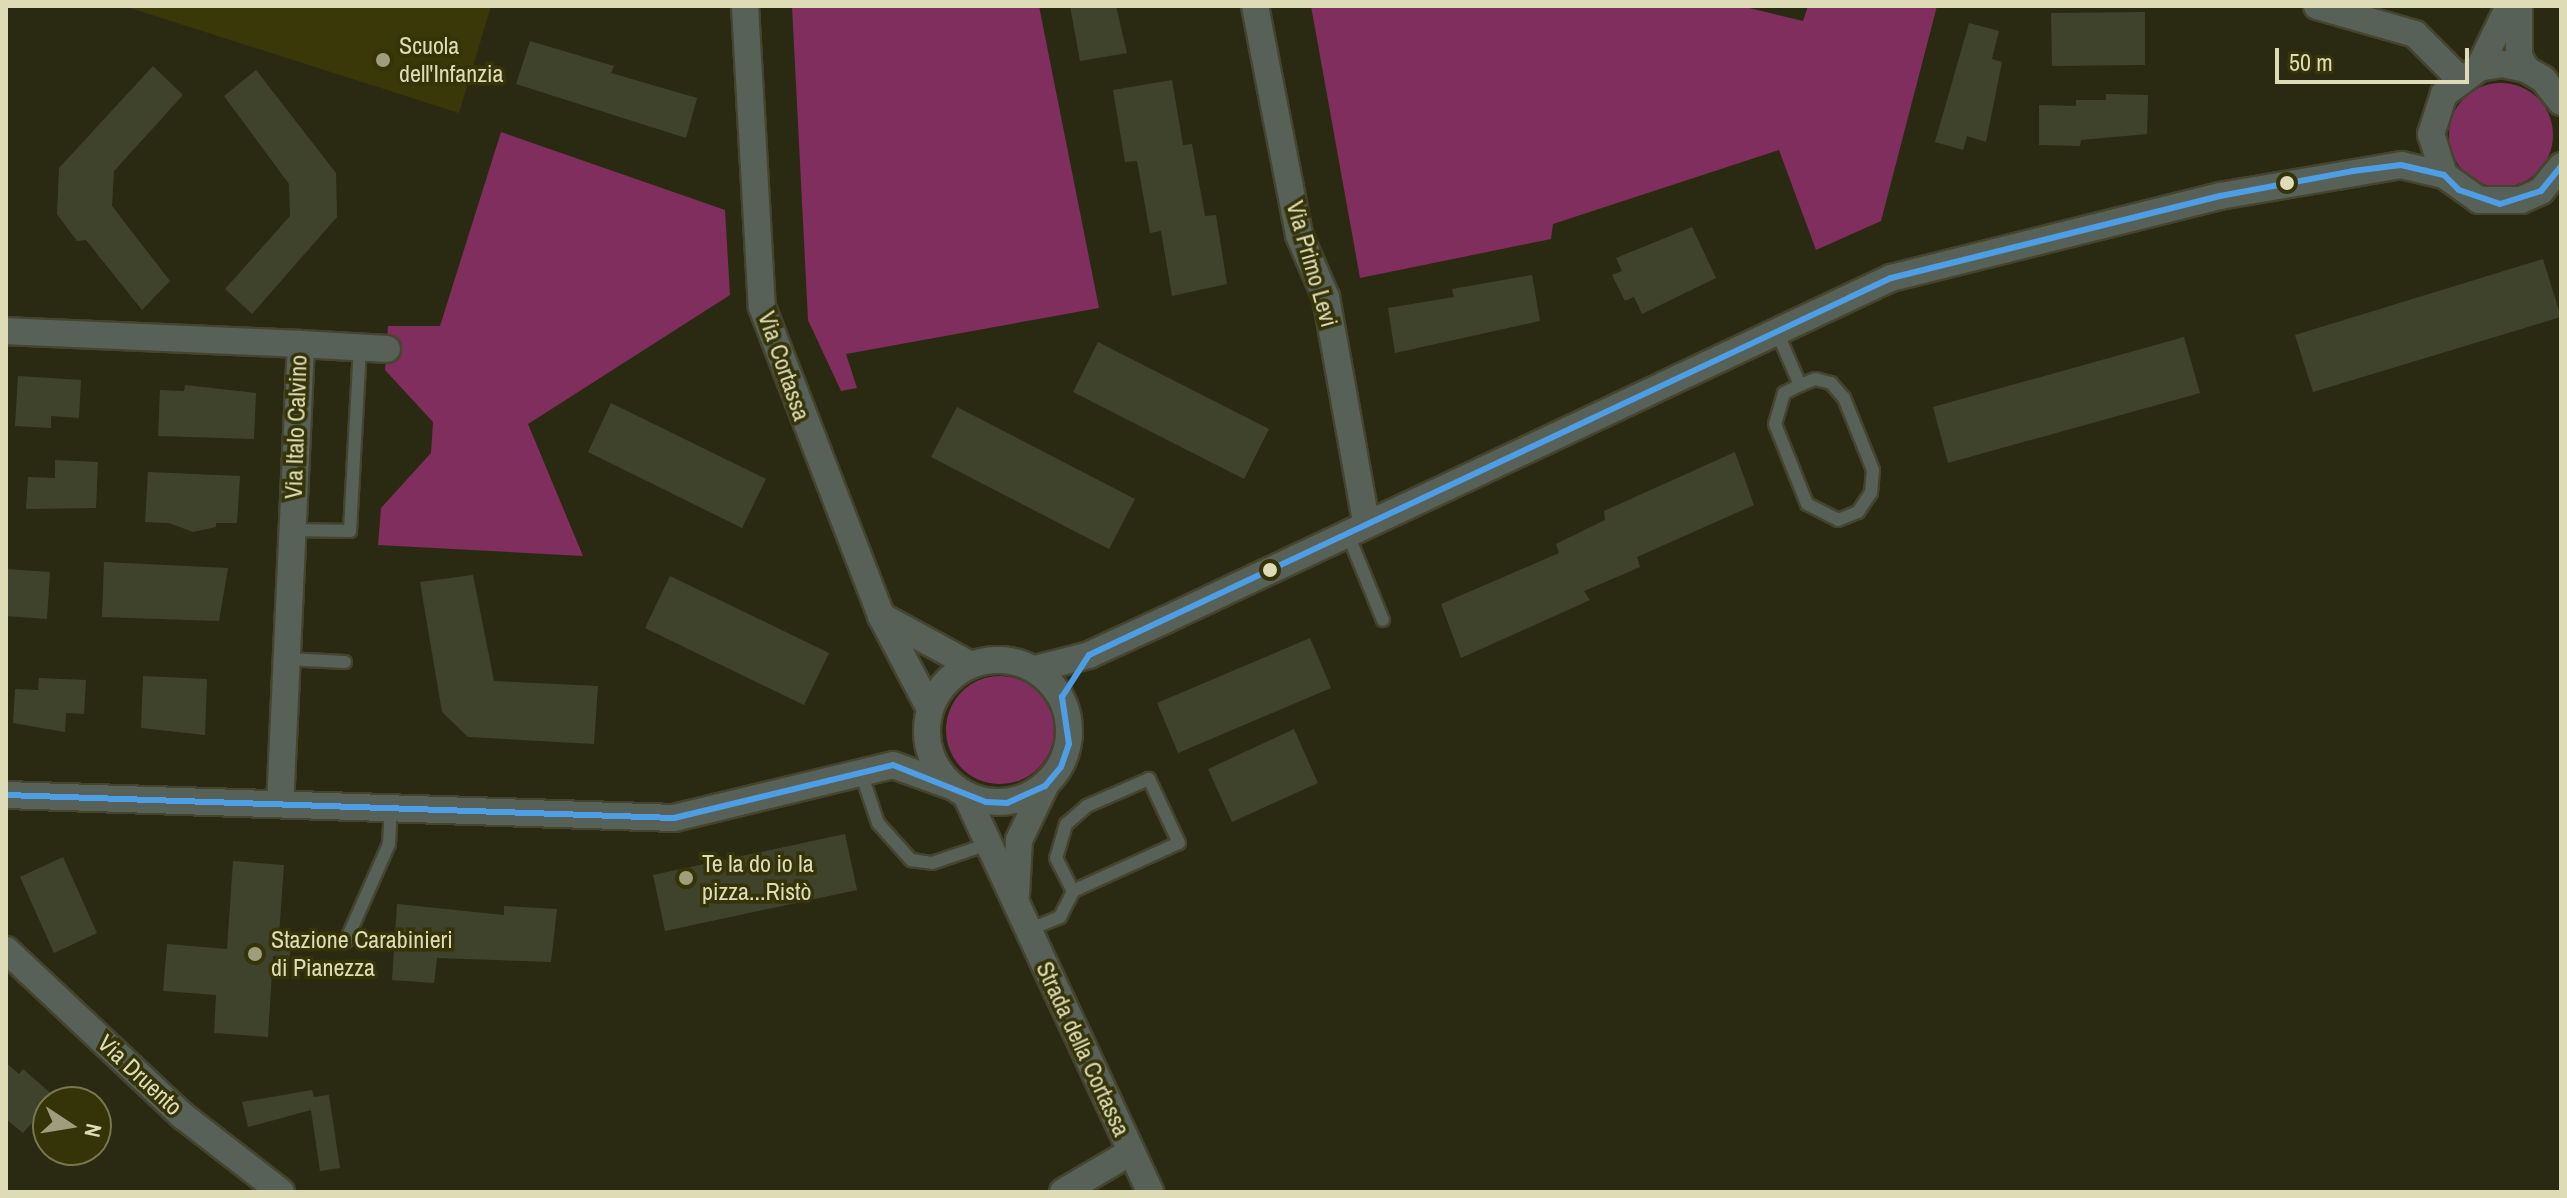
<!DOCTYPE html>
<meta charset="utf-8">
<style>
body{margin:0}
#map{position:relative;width:2567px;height:1198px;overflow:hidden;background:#2a2a12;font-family:"Archivo Narrow",sans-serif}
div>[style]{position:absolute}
.built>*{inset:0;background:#3a3809}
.green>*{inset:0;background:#802e5d}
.round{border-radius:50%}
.building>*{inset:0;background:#40432b}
.roads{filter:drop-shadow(2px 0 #45452f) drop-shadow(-2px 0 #45452f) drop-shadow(0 2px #45452f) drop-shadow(0 -2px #45452f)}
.lane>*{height:12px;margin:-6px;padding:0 6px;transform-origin:6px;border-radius:6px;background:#586157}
.street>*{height:26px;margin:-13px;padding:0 13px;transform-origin:13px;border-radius:13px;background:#586157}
.street>.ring{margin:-13px;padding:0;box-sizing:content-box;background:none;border:26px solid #586157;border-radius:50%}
.bus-1>*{height:6px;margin:-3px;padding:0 3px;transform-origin:3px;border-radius:3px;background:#4d9ee5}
.dots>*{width:22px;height:22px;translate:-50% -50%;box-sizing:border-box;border:4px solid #353308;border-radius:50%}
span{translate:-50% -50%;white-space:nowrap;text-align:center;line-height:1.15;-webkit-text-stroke:7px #353308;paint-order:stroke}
.poi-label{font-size:24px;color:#dddcb6}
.left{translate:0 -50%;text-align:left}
.street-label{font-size:24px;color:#dddcb6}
.frame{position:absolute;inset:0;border:8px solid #dddcb6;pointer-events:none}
.north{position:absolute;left:32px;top:1086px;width:80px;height:80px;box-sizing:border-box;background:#353308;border:2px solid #78774e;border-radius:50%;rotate:102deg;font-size:22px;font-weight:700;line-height:32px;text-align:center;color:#dddcb6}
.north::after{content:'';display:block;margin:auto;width:28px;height:36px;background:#9e9e7d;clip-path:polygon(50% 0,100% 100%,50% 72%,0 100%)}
.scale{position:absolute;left:2275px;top:48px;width:194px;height:36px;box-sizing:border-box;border:4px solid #dddcb6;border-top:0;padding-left:10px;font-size:24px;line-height:28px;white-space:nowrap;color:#dddcb6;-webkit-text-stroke:6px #353308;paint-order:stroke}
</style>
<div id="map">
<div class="built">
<i style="clip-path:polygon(124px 6px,491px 6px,459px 113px)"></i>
</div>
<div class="green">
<i style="clip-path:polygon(792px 6px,1039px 6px,1099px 308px,846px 354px,857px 388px,841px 391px,808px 320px)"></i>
<i style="clip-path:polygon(1311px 6px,1741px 6px,1803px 21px,1808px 6px,1937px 6px,1881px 221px,1816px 250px,1779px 150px,1553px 224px,1551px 239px,1360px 278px)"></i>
<i class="round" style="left:2449px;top:83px;width:104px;height:104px"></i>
<i style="clip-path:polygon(501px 132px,725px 210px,730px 295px,528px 424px,583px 556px,378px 545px,381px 508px,431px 453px,433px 422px,385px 370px,388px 326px,440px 326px)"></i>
<i class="round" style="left:946px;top:676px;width:108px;height:108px"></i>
</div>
<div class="building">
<i style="clip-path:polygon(1070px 6px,1116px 6px,1127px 53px,1080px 61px)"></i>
<i style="clip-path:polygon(2145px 12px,2145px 65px,2052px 66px,2051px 13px)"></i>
<i style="clip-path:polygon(1969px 23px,1999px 31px,1992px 59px,2002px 62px,1986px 142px,1967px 136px,1963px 150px,1935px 142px)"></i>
<i style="clip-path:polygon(530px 41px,614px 66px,611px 73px,697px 98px,686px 138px,516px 84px)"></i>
<i style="clip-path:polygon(153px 66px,183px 95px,114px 171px,112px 206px,170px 281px,142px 310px,86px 240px,77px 241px,57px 214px,59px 168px)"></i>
<i style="clip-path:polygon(256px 70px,336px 173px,337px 217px,252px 314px,225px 289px,290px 216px,289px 184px,224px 96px)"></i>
<i style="clip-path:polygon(1172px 80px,1183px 145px,1192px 144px,1205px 216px,1216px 215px,1227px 284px,1172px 296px,1161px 231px,1150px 233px,1137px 161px,1125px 162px,1113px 90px)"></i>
<i style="clip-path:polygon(2106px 94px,2148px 95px,2147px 134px,2081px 140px,2080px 146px,2039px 145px,2039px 105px,2076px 106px,2076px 100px,2106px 100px)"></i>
<i style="clip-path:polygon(1692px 227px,1716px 278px,1642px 314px,1634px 297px,1625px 301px,1612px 275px,1622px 271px,1616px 258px)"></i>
<i style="clip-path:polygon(2543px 259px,2561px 317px,2313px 392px,2295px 335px)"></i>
<i style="clip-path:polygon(1532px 275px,1540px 321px,1395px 353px,1388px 308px,1454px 297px,1452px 289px)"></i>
<i style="clip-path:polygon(2184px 337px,2200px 393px,1948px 463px,1933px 407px)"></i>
<i style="clip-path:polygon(1098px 342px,1269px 429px,1244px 479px,1073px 392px)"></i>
<i style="clip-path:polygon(18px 376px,81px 380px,79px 418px,51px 416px,51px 428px,15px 426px)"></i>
<i style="clip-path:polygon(185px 385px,256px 393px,254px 439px,158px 436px,160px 390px,184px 391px)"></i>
<i style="clip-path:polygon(611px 403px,766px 479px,742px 528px,588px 452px)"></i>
<i style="clip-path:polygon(957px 407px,1135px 499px,1109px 549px,931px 457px)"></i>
<i style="clip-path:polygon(1735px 452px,1754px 505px,1637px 557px,1640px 567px,1584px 591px,1590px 600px,1461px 658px,1441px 604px,1559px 553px,1556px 544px,1605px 520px,1604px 511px)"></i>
<i style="clip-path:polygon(55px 460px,98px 462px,96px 508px,26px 509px,28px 477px,55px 478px)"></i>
<i style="clip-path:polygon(148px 472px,240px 476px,237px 523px,216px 523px,216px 527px,193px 532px,169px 523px,145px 522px)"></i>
<i style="clip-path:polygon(104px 562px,228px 568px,219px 621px,102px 617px)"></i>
<i style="clip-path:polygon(6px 569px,50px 572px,47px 619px,6px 616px)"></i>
<i style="clip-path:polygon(473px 575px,494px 681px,598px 686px,594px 744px,468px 737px,442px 712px,420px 582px)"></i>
<i style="clip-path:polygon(670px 576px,829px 653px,804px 705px,645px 628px)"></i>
<i style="clip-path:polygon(1310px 638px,1331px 688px,1178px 753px,1157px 703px)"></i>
<i style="clip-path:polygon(143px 676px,207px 679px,205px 735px,141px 728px)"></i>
<i style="clip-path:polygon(39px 678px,86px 680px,84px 714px,66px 713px,65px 732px,13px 723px,15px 689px,38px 690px)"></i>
<i style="clip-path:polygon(1294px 729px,1318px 783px,1232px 822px,1208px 769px)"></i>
<i style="clip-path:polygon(845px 834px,857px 890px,665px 931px,653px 875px)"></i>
<i style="clip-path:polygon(63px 857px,97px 933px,54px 953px,20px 877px)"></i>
<i style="clip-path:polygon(233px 861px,284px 865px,279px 935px,291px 936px,290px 957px,273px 956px,268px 1037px,214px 1033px,216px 995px,163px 991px,167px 944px,227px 949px)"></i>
<i style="clip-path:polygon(397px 904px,504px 915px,504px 906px,557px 909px,551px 962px,437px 958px,434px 983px,392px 980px)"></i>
<i style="clip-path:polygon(6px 1063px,19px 1074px,23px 1069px,55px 1097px,23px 1133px,6px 1119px)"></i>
<i style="clip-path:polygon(312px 1090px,314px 1097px,329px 1095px,340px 1168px,320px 1171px,311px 1110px,248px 1127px,242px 1102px)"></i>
</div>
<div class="roads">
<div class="lane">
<i style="left:1777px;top:332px;width:58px;rotate:66.5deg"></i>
<i style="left:1800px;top:385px;width:18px;rotate:153deg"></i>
<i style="left:1784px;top:393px;width:32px;rotate:106deg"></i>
<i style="left:1775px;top:424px;width:86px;rotate:68.2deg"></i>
<i style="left:1807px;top:504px;width:35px;rotate:27deg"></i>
<i style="left:1838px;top:520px;width:22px;rotate:-22deg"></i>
<i style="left:1858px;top:512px;width:23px;rotate:-56deg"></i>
<i style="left:1871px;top:493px;width:23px;rotate:-85deg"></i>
<i style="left:1873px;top:470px;width:78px;rotate:-111.9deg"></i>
<i style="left:1844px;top:398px;width:20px;rotate:-131deg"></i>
<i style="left:1831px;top:383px;width:16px;rotate:-166deg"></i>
<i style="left:1815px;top:379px;width:16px;rotate:158deg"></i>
<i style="left:292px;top:530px;width:58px;rotate:1deg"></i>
<i style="left:350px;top:531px;width:184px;rotate:-86.9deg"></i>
<i style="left:1347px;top:532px;width:95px;rotate:67.8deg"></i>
<i style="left:286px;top:659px;width:59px;rotate:2.9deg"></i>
<i style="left:861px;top:773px;width:53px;rotate:71.2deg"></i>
<i style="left:878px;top:823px;width:50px;rotate:48.3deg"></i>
<i style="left:911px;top:860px;width:21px;rotate:8deg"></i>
<i style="left:932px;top:863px;width:59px;rotate:-18.7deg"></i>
<i style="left:1028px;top:930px;width:35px;rotate:-22deg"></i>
<i style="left:1060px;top:917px;width:29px;rotate:-63deg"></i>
<i style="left:1073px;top:891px;width:116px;rotate:-24.4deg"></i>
<i style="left:1179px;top:843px;width:71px;rotate:-115.1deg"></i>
<i style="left:1149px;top:779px;width:68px;rotate:156.5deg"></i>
<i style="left:1087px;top:806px;width:28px;rotate:139deg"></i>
<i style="left:1066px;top:824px;width:35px;rotate:106deg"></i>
<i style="left:1056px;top:858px;width:37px;rotate:63deg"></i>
<i style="left:346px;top:941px;width:106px;rotate:-66.1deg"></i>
<i style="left:389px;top:844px;width:36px;rotate:-87deg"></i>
</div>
<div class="street">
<i style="left:745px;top:6px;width:301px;rotate:86.8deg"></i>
<i style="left:762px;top:307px;width:331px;rotate:68.9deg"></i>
<i style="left:881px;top:616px;width:105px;rotate:62.2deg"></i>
<i style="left:1255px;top:6px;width:233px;rotate:79.1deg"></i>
<i style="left:1299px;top:235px;width:68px;rotate:66.5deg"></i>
<i style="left:1326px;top:297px;width:229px;rotate:79.9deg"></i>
<i style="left:2317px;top:6px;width:102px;rotate:15.9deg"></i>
<i style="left:2415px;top:34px;width:62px;rotate:45deg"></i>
<i style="left:2519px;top:6px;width:50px;rotate:90deg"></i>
<i style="left:2519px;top:56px;width:15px;rotate:62deg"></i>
<i style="left:2479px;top:68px;width:69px;rotate:-64.2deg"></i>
<i style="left:2561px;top:102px;width:29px;rotate:-128deg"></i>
<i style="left:2543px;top:79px;width:20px;rotate:-150deg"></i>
<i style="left:2526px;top:69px;width:24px;rotate:-168deg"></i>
<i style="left:2503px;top:64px;width:24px;rotate:171deg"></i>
<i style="left:2479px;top:68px;width:44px;rotate:143.4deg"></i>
<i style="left:2444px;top:94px;width:42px;rotate:108deg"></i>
<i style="left:2431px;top:134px;width:43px;rotate:72.4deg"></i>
<i style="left:2444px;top:175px;width:43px;rotate:35.5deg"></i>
<i style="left:2479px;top:200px;width:42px"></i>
<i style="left:2521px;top:200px;width:22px;rotate:-24deg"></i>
<i style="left:2541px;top:191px;width:32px;rotate:-51deg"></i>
<i style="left:6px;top:331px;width:295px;rotate:2.5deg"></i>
<i style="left:301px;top:344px;width:460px;rotate:92.6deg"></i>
<i style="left:301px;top:344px;width:86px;rotate:3.3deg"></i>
<i style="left:881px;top:616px;width:102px;rotate:28.6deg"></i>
<i class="ring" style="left:927px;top:660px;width:116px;height:116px"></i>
<i style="left:1035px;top:669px;width:56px;rotate:-14.5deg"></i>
<i style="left:1089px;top:655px;width:84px;rotate:-24.7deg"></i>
<i style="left:1165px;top:620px;width:803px;rotate:-25.22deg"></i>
<i style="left:1891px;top:278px;width:339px;rotate:-14deg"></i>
<i style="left:2220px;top:196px;width:184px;rotate:-9.7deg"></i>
<i style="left:2401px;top:165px;width:44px;rotate:13.1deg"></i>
<i style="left:6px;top:795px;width:668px;rotate:1.97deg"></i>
<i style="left:674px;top:818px;width:225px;rotate:-13.6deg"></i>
<i style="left:893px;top:765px;width:62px;rotate:19.9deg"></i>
<i style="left:966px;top:795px;width:438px;rotate:65.1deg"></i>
<i style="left:1016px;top:894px;width:54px;rotate:-86.8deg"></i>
<i style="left:1019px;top:840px;width:60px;rotate:-64.3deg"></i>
<i style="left:6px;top:950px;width:243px;rotate:43.2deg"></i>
<i style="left:183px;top:1116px;width:124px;rotate:37.8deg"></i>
<i style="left:1063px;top:1192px;width:79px;rotate:-30.5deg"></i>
</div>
</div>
<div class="bus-1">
<i style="left:6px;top:795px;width:668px;rotate:1.97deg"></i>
<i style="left:674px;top:818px;width:225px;rotate:-13.6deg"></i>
<i style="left:893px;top:765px;width:100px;rotate:21.7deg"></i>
<i style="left:986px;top:802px;width:21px;rotate:3deg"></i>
<i style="left:1007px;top:803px;width:42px;rotate:-24.1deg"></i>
<i style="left:1045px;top:786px;width:25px;rotate:-50deg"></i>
<i style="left:1061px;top:767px;width:24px;rotate:-71deg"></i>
<i style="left:1069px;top:744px;width:48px;rotate:-98.5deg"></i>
<i style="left:1062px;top:697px;width:50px;rotate:-57.3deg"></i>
<i style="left:1089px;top:655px;width:886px;rotate:-25.18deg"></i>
<i style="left:1891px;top:278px;width:339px;rotate:-14deg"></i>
<i style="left:2220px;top:196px;width:135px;rotate:-10.6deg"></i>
<i style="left:2353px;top:171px;width:48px;rotate:-7.1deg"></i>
<i style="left:2401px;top:165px;width:44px;rotate:13.1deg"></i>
<i style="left:2444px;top:175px;width:21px;rotate:45deg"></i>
<i style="left:2459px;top:190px;width:43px;rotate:18.9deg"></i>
<i style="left:2500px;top:204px;width:43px;rotate:-17.6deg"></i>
<i style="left:2541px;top:191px;width:32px;rotate:-51deg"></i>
</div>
<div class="dots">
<i style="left:383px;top:60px;background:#9e9e7d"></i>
<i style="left:2287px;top:183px;background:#dddcb6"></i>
<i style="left:1270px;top:570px;background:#dddcb6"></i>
<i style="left:686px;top:878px;background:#9e9e7d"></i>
<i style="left:255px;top:954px;background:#9e9e7d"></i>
</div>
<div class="poi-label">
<span class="left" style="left:399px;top:60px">Scuola<br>dell'Infanzia</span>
<span class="left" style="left:702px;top:878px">Te la do io la<br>pizza...Ristò</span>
<span class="left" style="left:271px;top:954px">Stazione Carabinieri<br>di Pianezza</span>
</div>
<div class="street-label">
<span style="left:1312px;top:264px;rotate:74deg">Via Primo Levi</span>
<span style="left:784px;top:366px;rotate:71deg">Via Cortassa</span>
<span style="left:296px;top:427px;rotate:-88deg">Via Italo Calvino</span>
<span style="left:1083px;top:1049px;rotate:65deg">Strada della Cortassa</span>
<span style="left:140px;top:1075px;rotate:43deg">Via Druento</span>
</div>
<div class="frame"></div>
<div class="north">N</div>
<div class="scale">50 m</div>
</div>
